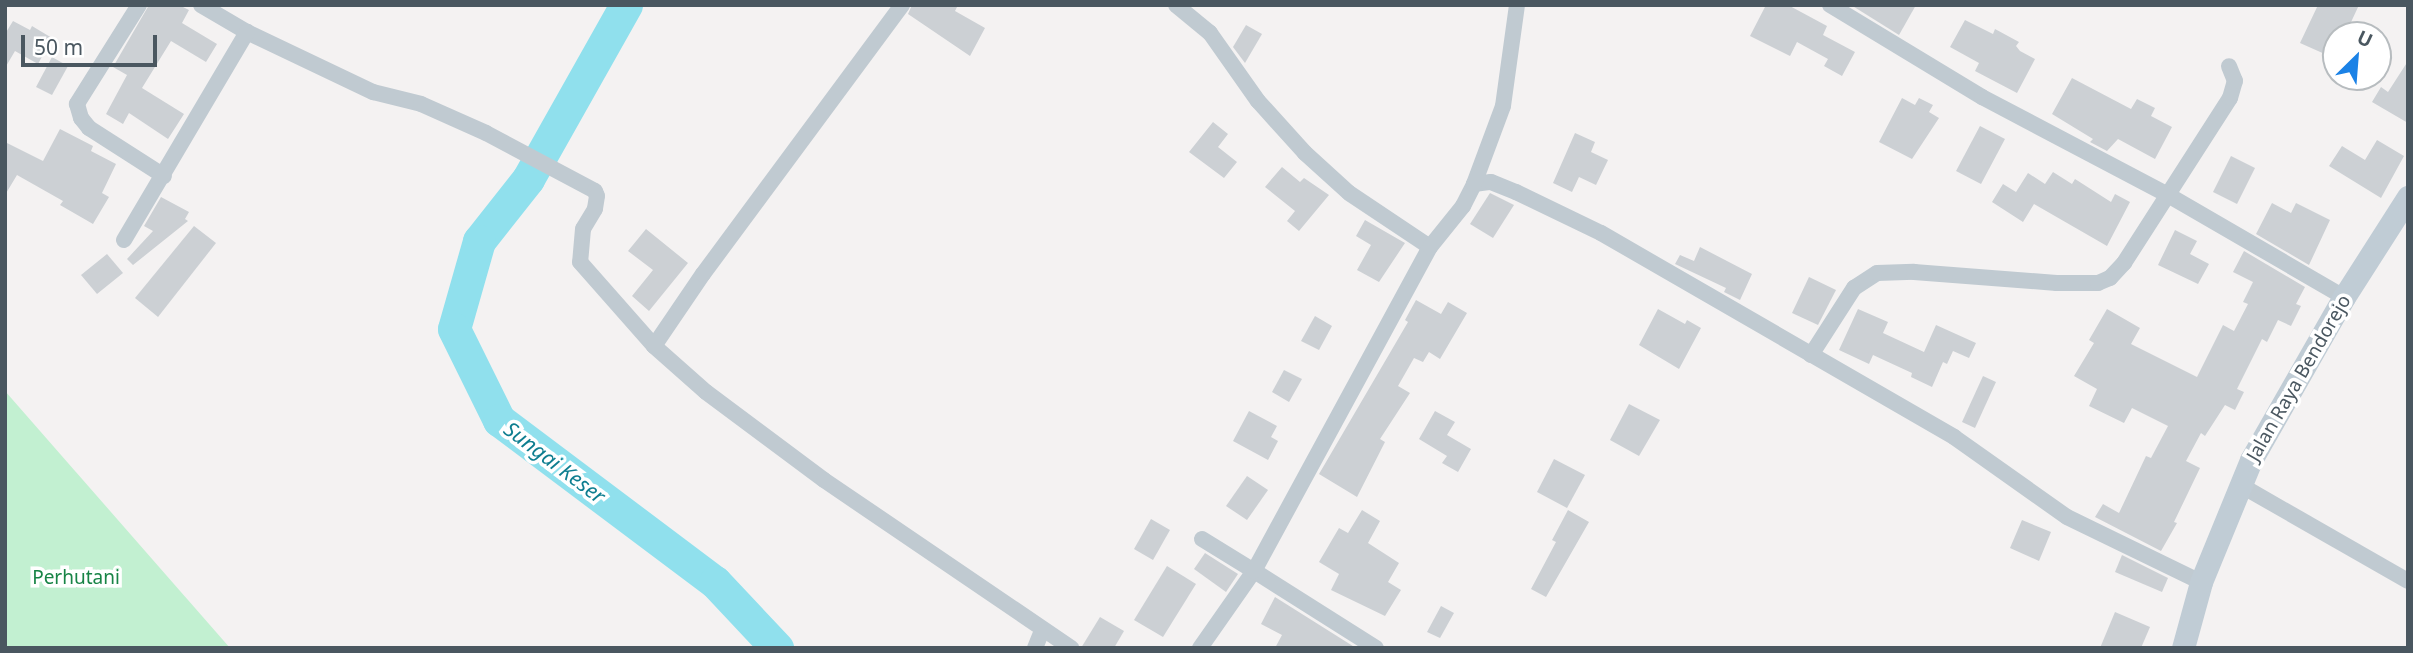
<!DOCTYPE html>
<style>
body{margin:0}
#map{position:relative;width:2413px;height:653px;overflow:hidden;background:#f4f2f2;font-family:"Noto Sans",sans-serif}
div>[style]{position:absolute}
.green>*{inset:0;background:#c2f0d1}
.river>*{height:33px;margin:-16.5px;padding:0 16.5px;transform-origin:16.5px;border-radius:16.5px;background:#90e0ed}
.building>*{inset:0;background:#ccd0d4}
.street>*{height:16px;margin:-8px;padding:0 8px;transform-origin:8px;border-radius:8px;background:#c0cad1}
.secondary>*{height:23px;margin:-11.5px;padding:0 11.5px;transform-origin:11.5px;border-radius:11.5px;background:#c0ccd5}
span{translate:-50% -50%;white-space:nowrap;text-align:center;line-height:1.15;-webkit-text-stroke:7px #fff;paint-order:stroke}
.street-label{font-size:19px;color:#4a5760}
.park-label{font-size:19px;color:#188446}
.water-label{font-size:21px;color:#0e7e90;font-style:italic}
.frame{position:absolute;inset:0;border:7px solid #4a5760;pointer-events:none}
.north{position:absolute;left:2322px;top:21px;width:70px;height:70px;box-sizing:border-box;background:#fff;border:2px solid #b7bcbf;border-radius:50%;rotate:25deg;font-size:19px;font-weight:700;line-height:28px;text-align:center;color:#4a5760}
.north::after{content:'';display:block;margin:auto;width:24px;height:32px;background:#1b82e6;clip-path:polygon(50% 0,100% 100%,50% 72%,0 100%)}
.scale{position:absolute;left:21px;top:35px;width:136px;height:32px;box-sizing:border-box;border:4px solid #4a5760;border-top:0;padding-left:9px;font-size:21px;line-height:24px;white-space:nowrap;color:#4a5760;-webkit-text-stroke:5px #fff;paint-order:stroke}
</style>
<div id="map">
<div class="green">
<i style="clip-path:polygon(5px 391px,230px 648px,5px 648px)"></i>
</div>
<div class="river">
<i style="left:626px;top:5px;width:200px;rotate:119.4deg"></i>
<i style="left:528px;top:179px;width:79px;rotate:128.3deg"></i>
<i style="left:479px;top:241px;width:91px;rotate:105.9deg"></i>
<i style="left:454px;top:329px;width:102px;rotate:63.7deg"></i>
<i style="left:499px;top:420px;width:270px;rotate:36.9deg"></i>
<i style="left:715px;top:582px;width:91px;rotate:46.8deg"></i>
</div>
<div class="building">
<i style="clip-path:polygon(149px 5px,179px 5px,189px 10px,182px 23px,217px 44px,206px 62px,171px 41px,142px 88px,184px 114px,168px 139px,129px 113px,123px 124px,106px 114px,127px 75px,113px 67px)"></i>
<i style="clip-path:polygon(912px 5px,958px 5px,955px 11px,985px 28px,970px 56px,908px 14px)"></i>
<i style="clip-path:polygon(1766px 5px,1788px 5px,1827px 26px,1823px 35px,1855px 52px,1842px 76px,1824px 66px,1828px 59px,1797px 42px,1790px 56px,1750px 36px)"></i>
<i style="clip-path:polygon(1851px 5px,1916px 5px,1899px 35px)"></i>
<i style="clip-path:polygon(2318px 5px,2359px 5px,2345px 35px,2336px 35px,2336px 59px,2300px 43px)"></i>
<i style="clip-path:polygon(1965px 20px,1993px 34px,1995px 29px,2019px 42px,2016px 46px,2020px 51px,2035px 59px,2017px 93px,1975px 71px,1979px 63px,1950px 47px)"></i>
<i style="clip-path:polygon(13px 21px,30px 30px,32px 26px,52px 38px,38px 64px,15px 51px,5px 68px,5px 34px)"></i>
<i style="clip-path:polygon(1246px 25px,1262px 34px,1245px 63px,1233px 47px)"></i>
<i style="clip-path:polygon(52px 57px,68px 66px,52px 95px,36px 87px)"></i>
<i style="clip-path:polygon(2408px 61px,2408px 123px,2372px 102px,2381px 87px,2388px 92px)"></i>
<i style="clip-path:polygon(2072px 78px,2131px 109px,2137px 99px,2155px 108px,2151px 116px,2172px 127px,2155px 159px,2118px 139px,2107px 151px,2090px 142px,2093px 139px,2052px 114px)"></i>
<i style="clip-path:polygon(1902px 98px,1915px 105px,1919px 98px,1933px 105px,1929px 112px,1939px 118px,1912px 159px,1879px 142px)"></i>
<i style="clip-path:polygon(1213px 122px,1228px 134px,1218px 147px,1237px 162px,1224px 178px,1189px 152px)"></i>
<i style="clip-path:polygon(1980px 126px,2005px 139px,1981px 184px,1956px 171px)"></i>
<i style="clip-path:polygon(60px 129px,93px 146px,91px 151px,116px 164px,102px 193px,109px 197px,93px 224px,60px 205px,63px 201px,17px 175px,5px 195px,5px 142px,43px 161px)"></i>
<i style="clip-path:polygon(1575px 133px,1595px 142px,1591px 152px,1608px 160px,1596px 185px,1579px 177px,1572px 192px,1553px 183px)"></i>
<i style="clip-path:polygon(2377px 140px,2404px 156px,2381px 198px,2329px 166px,2342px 146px,2365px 160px)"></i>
<i style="clip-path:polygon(2231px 156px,2255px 168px,2237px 204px,2213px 192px)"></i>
<i style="clip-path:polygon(1282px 167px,1300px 182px,1304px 178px,1329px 195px,1299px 231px,1287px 221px,1295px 211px,1265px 187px)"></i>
<i style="clip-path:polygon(2053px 172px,2072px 184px,2075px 179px,2111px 202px,2115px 194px,2130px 202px,2107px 246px,2034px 204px,2023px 222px,1992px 202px,2003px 184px,2016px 192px,2028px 173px,2045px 184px)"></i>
<i style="clip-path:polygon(1490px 193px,1514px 205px,1493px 238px,1470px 224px)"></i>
<i style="clip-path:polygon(161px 197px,189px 212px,185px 219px,188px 221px,133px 265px,127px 259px,153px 231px,144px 226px)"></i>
<i style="clip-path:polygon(2272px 203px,2291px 213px,2296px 203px,2330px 220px,2309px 265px,2256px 234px)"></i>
<i style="clip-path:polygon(1365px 220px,1405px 243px,1379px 282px,1357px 270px,1371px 245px,1356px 236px)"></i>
<i style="clip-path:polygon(194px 226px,216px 243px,158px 317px,135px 298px)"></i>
<i style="clip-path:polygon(646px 229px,688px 263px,649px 311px,632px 296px,653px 270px,628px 251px)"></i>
<i style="clip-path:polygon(2175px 230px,2197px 241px,2190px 254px,2209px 264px,2198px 284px,2158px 265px)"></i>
<i style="clip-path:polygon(1700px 247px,1752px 274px,1740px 300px,1724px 292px,1726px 288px,1675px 264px,1680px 255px,1694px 261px)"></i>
<i style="clip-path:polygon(2244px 251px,2305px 287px,2296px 304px,2301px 306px,2291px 326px,2278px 320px,2267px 342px,2262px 339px,2237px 389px,2244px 392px,2235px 410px,2225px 405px,2205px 436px,2201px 433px,2186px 461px,2200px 468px,2174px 522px,2177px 523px,2161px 551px,2095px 517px,2103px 504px,2119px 513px,2146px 456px,2151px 458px,2168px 426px,2132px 408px,2124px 423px,2089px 406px,2097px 389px,2074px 376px,2094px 343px,2089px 340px,2107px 309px,2140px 328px,2131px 344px,2197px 377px,2223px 325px,2234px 331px,2248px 304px,2243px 302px,2253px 282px,2233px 272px)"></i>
<i style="clip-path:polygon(107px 254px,123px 273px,97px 294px,81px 275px)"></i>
<i style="clip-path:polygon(1809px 277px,1836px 290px,1818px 325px,1792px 313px)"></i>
<i style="clip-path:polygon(1416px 300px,1441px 314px,1448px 302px,1467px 313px,1440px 359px,1429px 352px,1423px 362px,1414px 358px,1398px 386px,1410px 393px,1380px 439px,1385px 442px,1357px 497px,1319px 474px,1408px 322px,1405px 320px)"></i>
<i style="clip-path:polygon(1658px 309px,1685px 324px,1687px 320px,1701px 328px,1679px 369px,1639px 345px)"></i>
<i style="clip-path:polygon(1858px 309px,1888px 322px,1883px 333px,1924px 352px,1936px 325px,1976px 343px,1969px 358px,1953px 351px,1947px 364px,1943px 362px,1932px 387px,1911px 377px,1912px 373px,1873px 355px,1869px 364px,1839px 350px)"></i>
<i style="clip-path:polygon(1315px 316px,1332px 326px,1319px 350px,1301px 341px)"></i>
<i style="clip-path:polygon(1284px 370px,1302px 379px,1289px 402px,1272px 392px)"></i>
<i style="clip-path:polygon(1983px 376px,1996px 382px,1975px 428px,1962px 422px)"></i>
<i style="clip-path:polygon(1629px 404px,1660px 420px,1639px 456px,1610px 440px)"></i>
<i style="clip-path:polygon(1249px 411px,1277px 426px,1271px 437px,1278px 441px,1268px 460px,1233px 441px)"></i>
<i style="clip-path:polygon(1435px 411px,1455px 422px,1447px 435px,1471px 449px,1458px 472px,1442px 463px,1447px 456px,1419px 439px)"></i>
<i style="clip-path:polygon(1554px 459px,1585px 475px,1567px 508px,1537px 492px)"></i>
<i style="clip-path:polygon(1247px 476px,1268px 490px,1247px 520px,1226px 506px)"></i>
<i style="clip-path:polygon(1362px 510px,1380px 521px,1368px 543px,1399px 563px,1388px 582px,1401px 590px,1385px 616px,1331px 590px,1339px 574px,1319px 562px,1339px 528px,1348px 533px)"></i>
<i style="clip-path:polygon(1568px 510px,1589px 522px,1546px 597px,1531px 589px,1556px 542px,1552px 540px)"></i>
<i style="clip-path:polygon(1151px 519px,1170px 530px,1153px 560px,1134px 549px)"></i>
<i style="clip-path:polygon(2022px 520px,2051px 532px,2039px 561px,2010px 548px)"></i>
<i style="clip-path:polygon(1205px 553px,1238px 574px,1226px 592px,1194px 569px)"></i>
<i style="clip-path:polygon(2122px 555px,2168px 578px,2162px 592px,2115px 572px)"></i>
<i style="clip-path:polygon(1167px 566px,1196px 584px,1163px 637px,1134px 620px)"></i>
<i style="clip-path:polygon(1275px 597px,1356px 648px,1275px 648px,1282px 635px,1261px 624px)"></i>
<i style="clip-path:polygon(1441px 606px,1454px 613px,1440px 638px,1427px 632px)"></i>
<i style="clip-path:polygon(2115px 612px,2150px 627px,2141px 648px,2100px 648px)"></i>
<i style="clip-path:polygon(1100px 617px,1124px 631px,1114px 648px,1081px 648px)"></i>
</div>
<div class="street">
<i style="left:139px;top:5px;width:117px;rotate:122.1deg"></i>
<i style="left:77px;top:104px;width:15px;rotate:74deg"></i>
<i style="left:81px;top:118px;width:13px;rotate:51deg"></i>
<i style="left:89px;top:128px;width:89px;rotate:32.6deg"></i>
<i style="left:201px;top:5px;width:53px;rotate:30.4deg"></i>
<i style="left:247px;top:32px;width:140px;rotate:25.5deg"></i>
<i style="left:373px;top:92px;width:49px;rotate:14deg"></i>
<i style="left:421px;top:104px;width:71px;rotate:24deg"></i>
<i style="left:486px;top:133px;width:123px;rotate:28deg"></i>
<i style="left:595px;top:191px;width:5px;rotate:68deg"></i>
<i style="left:597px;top:196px;width:13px;rotate:99deg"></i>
<i style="left:595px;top:209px;width:23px;rotate:121deg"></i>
<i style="left:583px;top:229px;width:33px;rotate:95deg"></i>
<i style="left:580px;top:262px;width:112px;rotate:48.6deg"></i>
<i style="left:654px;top:346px;width:69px;rotate:41.5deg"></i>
<i style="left:706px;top:392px;width:147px;rotate:36.7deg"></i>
<i style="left:824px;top:480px;width:299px;rotate:34.2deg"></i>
<i style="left:1176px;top:5px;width:44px;rotate:39.5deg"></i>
<i style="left:1210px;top:33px;width:83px;rotate:54.8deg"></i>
<i style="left:1258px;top:101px;width:70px;rotate:47.9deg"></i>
<i style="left:1305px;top:153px;width:59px;rotate:42.3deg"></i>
<i style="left:1349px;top:193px;width:97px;rotate:33.7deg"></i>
<i style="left:1830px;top:5px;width:178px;rotate:31.2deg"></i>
<i style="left:1982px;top:97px;width:210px;rotate:27.8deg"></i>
<i style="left:2168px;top:195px;width:203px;rotate:30.1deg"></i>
<i style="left:1474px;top:184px;width:17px;rotate:-7deg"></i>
<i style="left:1491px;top:182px;width:27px;rotate:22deg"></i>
<i style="left:1516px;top:192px;width:94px;rotate:25.8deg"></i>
<i style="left:1601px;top:233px;width:408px;rotate:30deg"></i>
<i style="left:1954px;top:437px;width:138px;rotate:35.3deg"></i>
<i style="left:2067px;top:517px;width:149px;rotate:25.9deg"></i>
<i style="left:124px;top:240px;width:242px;rotate:-59.4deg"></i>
<i style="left:654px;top:346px;width:87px;rotate:-55.8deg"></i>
<i style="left:703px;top:274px;width:335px;rotate:-53.5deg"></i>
<i style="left:1811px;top:355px;width:80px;rotate:-57.3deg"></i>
<i style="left:1854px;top:288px;width:27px;rotate:-33deg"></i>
<i style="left:1877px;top:273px;width:37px;rotate:-2deg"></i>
<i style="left:1914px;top:272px;width:143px;rotate:4.4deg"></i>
<i style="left:2057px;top:283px;width:41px"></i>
<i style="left:2098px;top:283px;width:13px;rotate:-23deg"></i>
<i style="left:2110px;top:278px;width:21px;rotate:-47deg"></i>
<i style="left:2124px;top:263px;width:196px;rotate:-57.3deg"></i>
<i style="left:2230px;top:98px;width:18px;rotate:-74deg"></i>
<i style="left:2235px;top:81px;width:16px;rotate:-112deg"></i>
<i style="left:2242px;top:486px;width:191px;rotate:29.8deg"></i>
<i style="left:1035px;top:648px;width:18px;rotate:-68deg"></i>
<i style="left:1200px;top:648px;width:94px;rotate:-55deg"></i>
<i style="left:1254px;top:571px;width:61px;rotate:-148.4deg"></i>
<i style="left:1376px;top:648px;width:144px;rotate:-147.7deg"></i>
<i style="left:1254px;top:571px;width:369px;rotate:-61.5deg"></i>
<i style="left:1430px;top:247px;width:53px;rotate:-51.2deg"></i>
<i style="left:1463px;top:206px;width:25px;rotate:-63deg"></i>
<i style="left:1474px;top:184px;width:83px;rotate:-69.6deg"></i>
<i style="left:1503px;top:106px;width:102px;rotate:-82.1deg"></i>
</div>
<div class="secondary">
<i style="left:2183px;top:648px;width:68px;rotate:-74.7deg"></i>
<i style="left:2201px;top:582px;width:132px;rotate:-67.7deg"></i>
<i style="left:2251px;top:460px;width:188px;rotate:-60.3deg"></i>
<i style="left:2344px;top:297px;width:119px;rotate:-57.4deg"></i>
</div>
<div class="street-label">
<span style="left:2299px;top:378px;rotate:-60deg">Jalan Raya Bendorejo</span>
</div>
<div class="park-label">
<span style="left:76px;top:578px">Perhutani</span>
</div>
<div class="water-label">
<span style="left:555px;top:462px;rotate:37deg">Sungai Keser</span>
</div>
<div class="frame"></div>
<div class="north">U</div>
<div class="scale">50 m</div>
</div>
